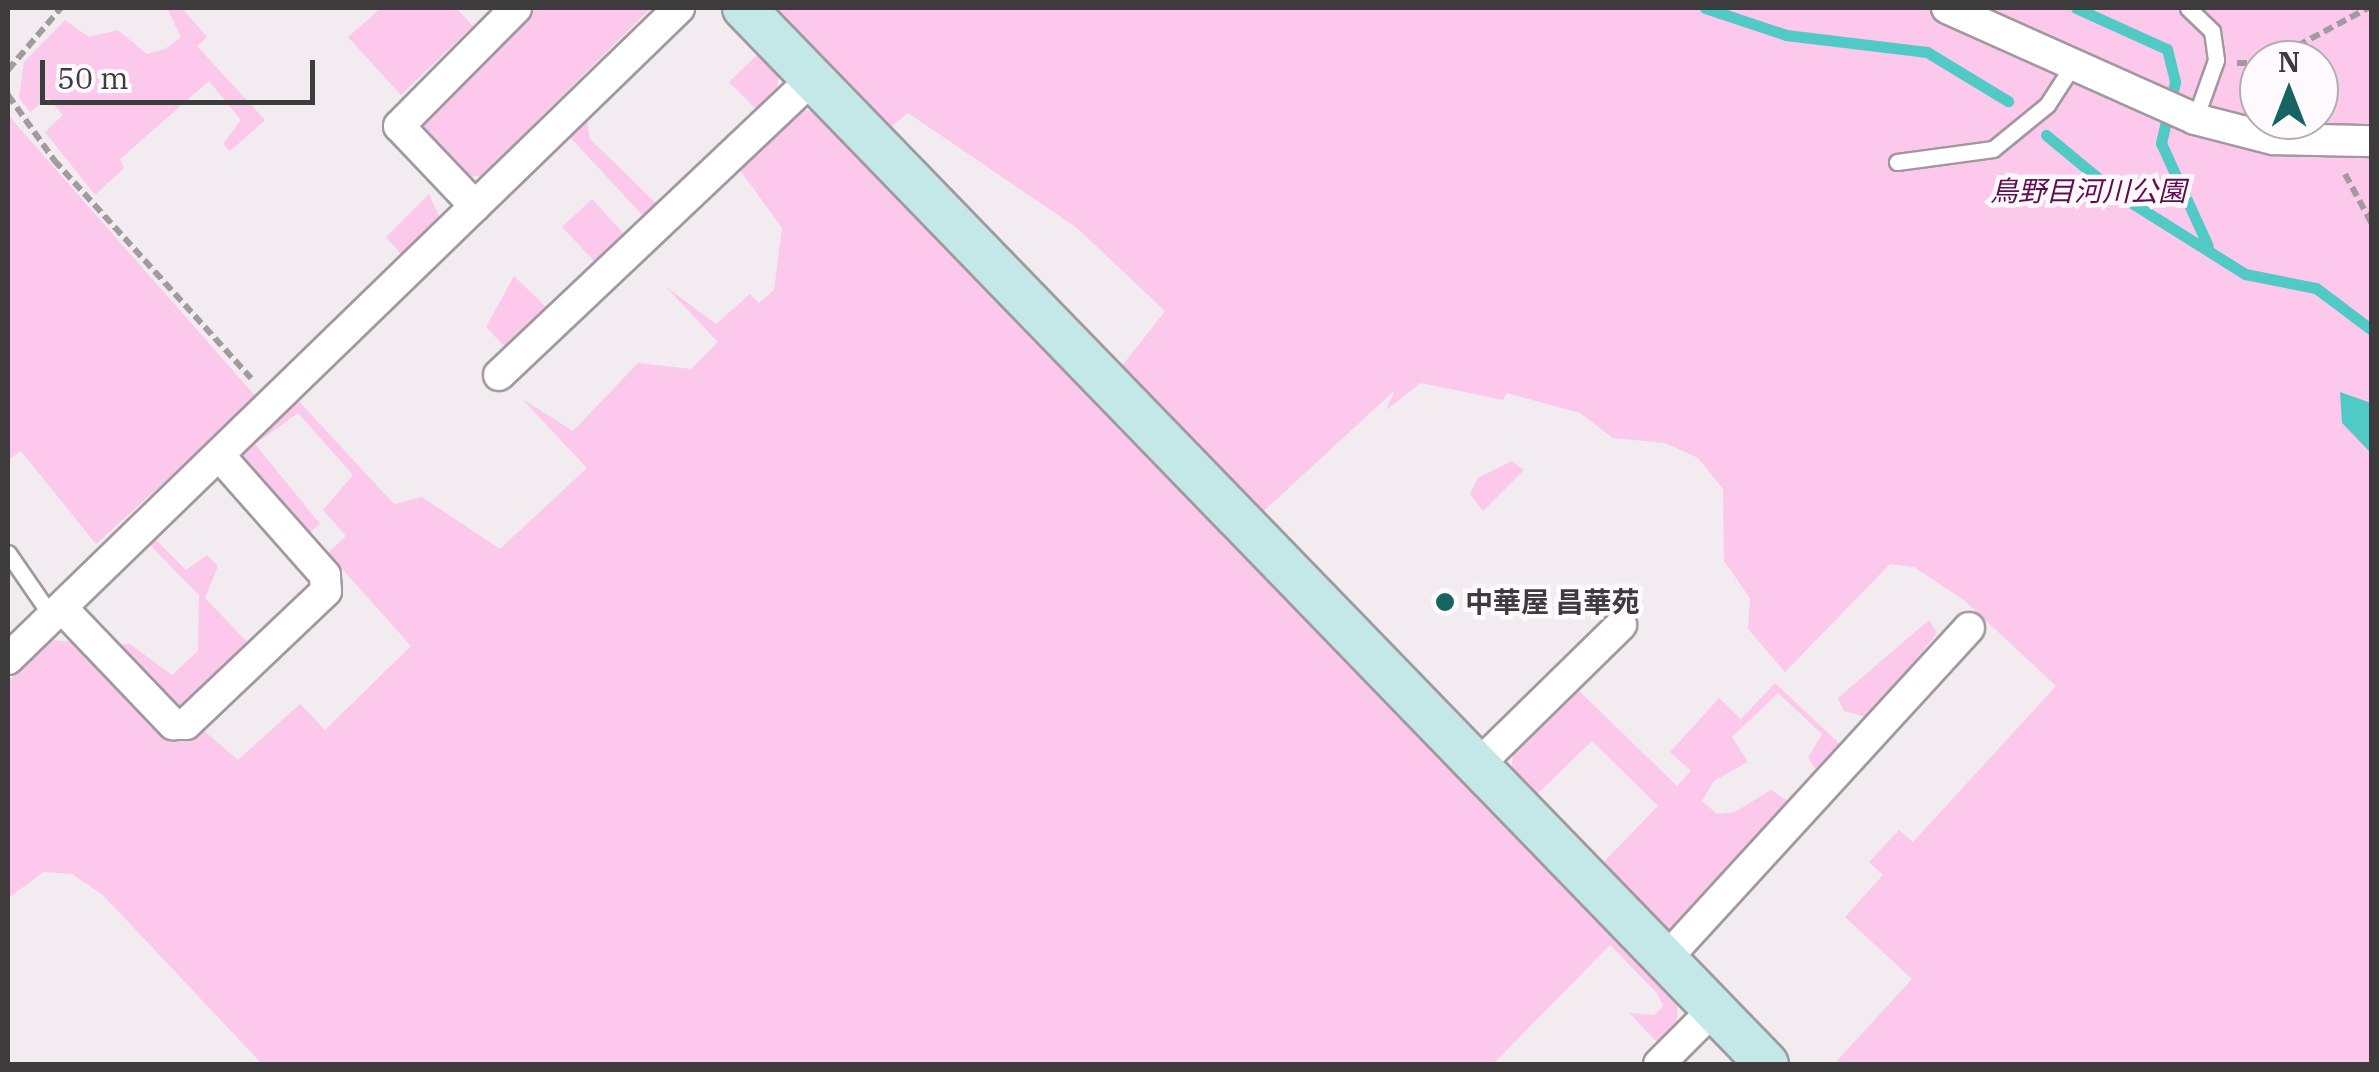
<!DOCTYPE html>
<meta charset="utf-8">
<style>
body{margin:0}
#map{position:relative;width:2379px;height:1072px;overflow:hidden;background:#f2ebf0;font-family:"IBM Plex Serif","Noto Sans JP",serif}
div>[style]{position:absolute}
.green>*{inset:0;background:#fcc8ec}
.water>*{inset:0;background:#51c9c5}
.stream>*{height:11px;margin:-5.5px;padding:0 5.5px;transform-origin:5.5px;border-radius:5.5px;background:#51c9c5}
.path>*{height:6px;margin-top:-3px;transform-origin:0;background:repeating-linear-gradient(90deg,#a19b9f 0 10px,transparent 0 15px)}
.roads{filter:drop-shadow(2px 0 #a0999e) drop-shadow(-2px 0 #a0999e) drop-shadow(0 2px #a0999e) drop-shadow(0 -2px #a0999e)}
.lane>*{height:15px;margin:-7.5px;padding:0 7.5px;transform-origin:7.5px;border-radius:7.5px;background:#fff}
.street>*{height:30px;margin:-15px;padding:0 15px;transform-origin:15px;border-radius:15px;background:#fff}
.secondary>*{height:42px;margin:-21px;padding:0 21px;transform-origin:21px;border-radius:21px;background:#c4e8e7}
.dots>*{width:28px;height:28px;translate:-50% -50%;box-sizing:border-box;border:5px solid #fef9fc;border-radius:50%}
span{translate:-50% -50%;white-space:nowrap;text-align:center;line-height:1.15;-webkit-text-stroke:9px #fef9fc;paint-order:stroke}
.park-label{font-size:28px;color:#5f0c50;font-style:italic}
.poi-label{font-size:28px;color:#3e3b3d;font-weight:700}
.left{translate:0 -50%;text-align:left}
.frame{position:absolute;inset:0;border:10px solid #3e3b3d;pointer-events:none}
.north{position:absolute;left:2239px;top:40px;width:100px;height:100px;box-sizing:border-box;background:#fef9fc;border:2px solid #b1adb0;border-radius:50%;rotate:0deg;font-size:28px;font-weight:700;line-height:40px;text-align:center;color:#3e3b3d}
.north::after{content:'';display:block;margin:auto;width:35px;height:45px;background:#166562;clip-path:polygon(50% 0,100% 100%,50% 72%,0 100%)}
.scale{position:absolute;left:40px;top:60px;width:275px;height:45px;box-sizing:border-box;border:5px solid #3e3b3d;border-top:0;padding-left:12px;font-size:30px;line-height:35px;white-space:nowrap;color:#3e3b3d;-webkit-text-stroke:8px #fef9fc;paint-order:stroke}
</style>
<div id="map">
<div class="green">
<i style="clip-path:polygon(167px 8px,182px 8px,207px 37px,197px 46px,265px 120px,230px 151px,223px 144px,241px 120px,209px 81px,120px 159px,124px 168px,95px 195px,45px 132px,63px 115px,48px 98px,30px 112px,19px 98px,24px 62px,65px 20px,89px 37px,118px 30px,147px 54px,165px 49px,181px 37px)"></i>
<i style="clip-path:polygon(381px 8px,456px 8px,473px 26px,401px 95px,348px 37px)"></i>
<i style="clip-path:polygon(536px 8px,651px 8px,481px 176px,464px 177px,423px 132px,423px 116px)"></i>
<i style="clip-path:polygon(evenodd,761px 8px,2371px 8px,2371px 1064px,1834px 1064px,1912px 979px,1845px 917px,1883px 875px,1869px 862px,1899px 830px,1913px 842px,2056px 686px,1965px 601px,1914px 567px,1890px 564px,1785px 672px,1748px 629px,1750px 598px,1724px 561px,1723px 489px,1698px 458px,1665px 443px,1613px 438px,1580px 413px,1507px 393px,1503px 400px,1421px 383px,1386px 410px,1395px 390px,1255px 519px,1115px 375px,1165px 311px,1077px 228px,908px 113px,887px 130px,761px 8px,2259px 60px,2319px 60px,2319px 120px,2259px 120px,2259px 60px)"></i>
<i style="clip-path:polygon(760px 52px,779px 73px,777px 90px,756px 109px,729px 82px)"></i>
<i style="clip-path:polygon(799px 110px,816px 111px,1678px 999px,1677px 1020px,1658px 1043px,1629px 1013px,1654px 1015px,1663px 1006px,1657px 993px,1610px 945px,1493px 1064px,262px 1064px,103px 895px,72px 874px,44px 872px,8px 898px,8px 681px,51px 640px,75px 642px,173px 741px,203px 730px,238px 760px,300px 704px,325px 730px,411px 646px,328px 553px,346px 536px,323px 510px,353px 475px,298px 413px,255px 444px,320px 524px,307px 534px,240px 462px,242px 447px,294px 396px,394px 504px,422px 497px,500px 549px,587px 468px,522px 399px,573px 431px,638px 363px,691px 369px,718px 342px,665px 286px,716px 324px,750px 294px,759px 303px,774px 290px,782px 228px,740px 170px)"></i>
<i style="clip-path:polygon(8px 115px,257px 398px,96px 544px,21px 451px,8px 460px)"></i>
<i style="clip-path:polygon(587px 120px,590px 139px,657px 204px,643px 216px,570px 137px)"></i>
<i style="clip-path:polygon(429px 194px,439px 216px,402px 255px,386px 237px)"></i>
<i style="clip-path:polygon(592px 199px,624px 234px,595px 262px,562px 227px)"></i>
<i style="clip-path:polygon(514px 276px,546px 307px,505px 347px,486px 327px)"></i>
<i style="clip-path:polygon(1512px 461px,1524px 470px,1483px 511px,1470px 494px,1478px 478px)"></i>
<i style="clip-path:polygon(155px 539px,186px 570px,207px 555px,218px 566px,205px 598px,252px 647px,191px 707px,173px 707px,113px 645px,130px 644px,172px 675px,198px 651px,199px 595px,149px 544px)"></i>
<i style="clip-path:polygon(1929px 620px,1937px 633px,1870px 718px,1844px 711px,1838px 698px)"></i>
<i style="clip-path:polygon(1775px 683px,1844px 748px,1819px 775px,1808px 758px,1822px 734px,1778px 693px,1732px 737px,1748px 762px,1714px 781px,1702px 801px,1717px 814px,1735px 812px,1771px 790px,1793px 804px,1677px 932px,1662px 933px,1598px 868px,1658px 806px,1592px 741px,1533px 798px,1511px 776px,1513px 751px,1577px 689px,1677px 786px,1691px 771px,1670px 752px,1719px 698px,1741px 719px)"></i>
</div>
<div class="water">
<i style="clip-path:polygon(2340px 392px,2371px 403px,2371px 453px,2342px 423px)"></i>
</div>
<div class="stream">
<i style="left:1705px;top:8px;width:85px;rotate:18.4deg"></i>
<i style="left:1786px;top:35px;width:142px;rotate:6.9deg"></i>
<i style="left:1927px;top:52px;width:95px;rotate:31.2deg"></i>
<i style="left:2076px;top:8px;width:100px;rotate:24.3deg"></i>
<i style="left:2167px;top:49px;width:34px;rotate:76deg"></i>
<i style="left:2175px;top:82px;width:63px;rotate:102.9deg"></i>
<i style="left:2161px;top:143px;width:113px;rotate:65.5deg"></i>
<i style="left:2046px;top:135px;width:91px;rotate:39.6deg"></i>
<i style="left:2116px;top:193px;width:152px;rotate:32.1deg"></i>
<i style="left:2245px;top:274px;width:72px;rotate:11.2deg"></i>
<i style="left:2316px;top:288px;width:70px;rotate:36.9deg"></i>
</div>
<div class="path">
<i style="left:2271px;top:60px;width:110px;rotate:-28.2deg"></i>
<i style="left:2237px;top:63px;width:22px"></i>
<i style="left:8px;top:70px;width:82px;rotate:-49.5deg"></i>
<i style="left:8px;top:95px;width:80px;rotate:54.7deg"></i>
<i style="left:54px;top:160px;width:294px;rotate:47.9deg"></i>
<i style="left:2345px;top:174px;width:57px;rotate:61.6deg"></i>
</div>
<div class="roads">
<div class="lane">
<i style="left:2188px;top:8px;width:33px;rotate:44deg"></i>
<i style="left:2212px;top:31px;width:29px;rotate:82deg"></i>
<i style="left:2216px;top:60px;width:63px;rotate:109.6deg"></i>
<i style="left:1897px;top:162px;width:97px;rotate:-7.7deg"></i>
<i style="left:1993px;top:149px;width:70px;rotate:-39.2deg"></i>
<i style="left:2047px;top:105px;width:44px;rotate:-57deg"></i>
<i style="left:8px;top:553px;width:78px;rotate:55.5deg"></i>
</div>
<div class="street">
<i style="left:1947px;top:8px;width:272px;rotate:24.1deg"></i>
<i style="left:2195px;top:119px;width:81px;rotate:14.4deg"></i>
<i style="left:2273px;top:139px;width:99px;rotate:1.2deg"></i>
<i style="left:475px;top:206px;width:110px;rotate:-133.5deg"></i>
<i style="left:399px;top:126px;width:166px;rotate:-45.2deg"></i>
<i style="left:499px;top:375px;width:429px;rotate:-43.4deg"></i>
<i style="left:62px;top:608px;width:161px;rotate:46.3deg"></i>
<i style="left:173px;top:724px;width:13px"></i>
<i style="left:186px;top:724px;width:193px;rotate:-43.5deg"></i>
<i style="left:326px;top:591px;width:16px;rotate:-94deg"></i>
<i style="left:325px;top:575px;width:160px;rotate:-131.5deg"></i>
<i style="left:8px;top:659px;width:935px;rotate:-44.13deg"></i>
<i style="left:1474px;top:769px;width:206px;rotate:-44.4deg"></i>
<i style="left:1663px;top:962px;width:453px;rotate:-47.5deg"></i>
<i style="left:1659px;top:1064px;width:76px;rotate:-45deg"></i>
</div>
<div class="secondary">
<i style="left:744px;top:8px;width:1470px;rotate:45.91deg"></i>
</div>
</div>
<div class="dots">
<i style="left:1445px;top:602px;background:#166562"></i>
</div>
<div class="park-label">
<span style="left:2088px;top:191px">鳥野目河川公園</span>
</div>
<div class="poi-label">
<span class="left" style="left:1465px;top:602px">中華屋 昌華苑</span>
</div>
<div class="frame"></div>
<div class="north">N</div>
<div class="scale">50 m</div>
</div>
